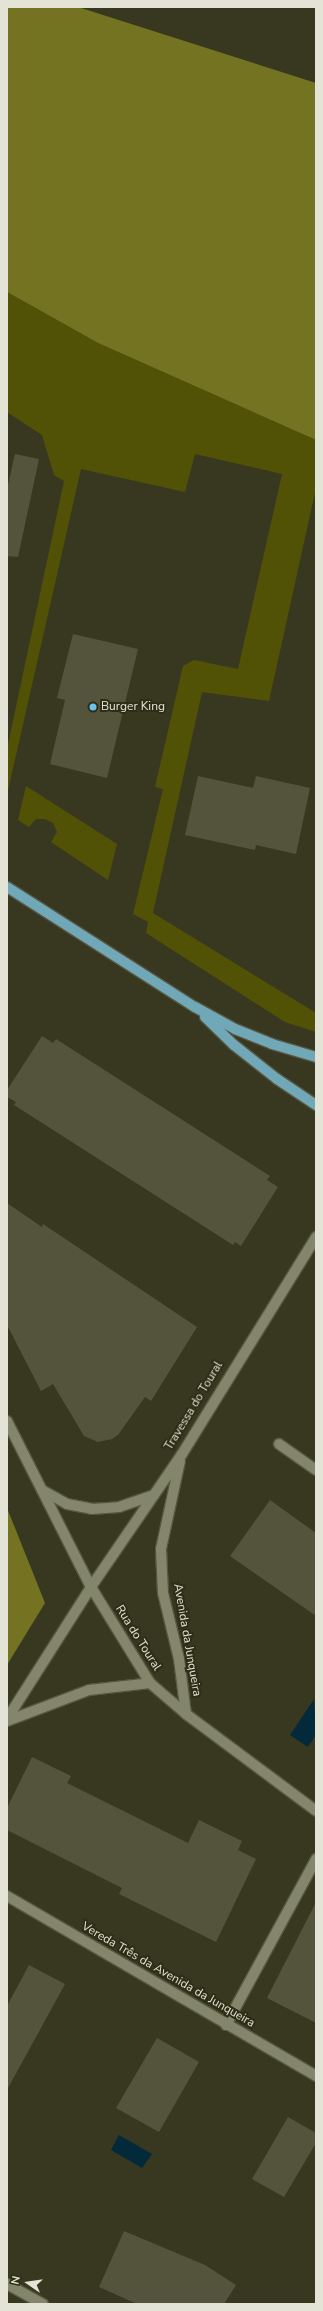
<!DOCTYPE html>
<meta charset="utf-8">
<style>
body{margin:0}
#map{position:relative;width:323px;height:2311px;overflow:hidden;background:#383820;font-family:"Nunito Sans",sans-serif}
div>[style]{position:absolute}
.green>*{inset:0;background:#525206}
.forest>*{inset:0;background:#737321}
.water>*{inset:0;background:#032a3a}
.building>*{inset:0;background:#53543b}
.roads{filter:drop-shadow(1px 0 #565641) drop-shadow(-1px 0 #565641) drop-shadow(0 1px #565641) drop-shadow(0 -1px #565641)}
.minor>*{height:10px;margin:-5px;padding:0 5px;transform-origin:5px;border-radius:5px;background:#84866b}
.major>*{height:10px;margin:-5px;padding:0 5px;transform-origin:5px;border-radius:5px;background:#71a8b7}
.dots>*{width:11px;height:11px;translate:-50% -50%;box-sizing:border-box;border:2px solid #2e2e16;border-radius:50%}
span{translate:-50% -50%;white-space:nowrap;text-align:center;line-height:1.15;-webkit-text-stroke:4px #2e2e16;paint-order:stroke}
.poi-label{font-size:12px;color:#e3e4d5}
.left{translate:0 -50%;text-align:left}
.street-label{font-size:12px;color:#e3e4d5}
.frame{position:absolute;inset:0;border:8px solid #e3e4d5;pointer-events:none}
.north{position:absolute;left:8px;top:2263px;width:40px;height:40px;-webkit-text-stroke:3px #2e2e16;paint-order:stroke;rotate:283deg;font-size:11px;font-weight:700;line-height:16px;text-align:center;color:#e3e4d5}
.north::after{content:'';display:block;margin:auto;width:14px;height:18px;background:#e3e4d5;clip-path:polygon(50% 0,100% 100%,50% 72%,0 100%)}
</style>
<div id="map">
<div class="green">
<i style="clip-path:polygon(7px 292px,98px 343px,316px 440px,316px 488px,269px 701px,202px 692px,153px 913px,316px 1013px,316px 1032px,285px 1022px,146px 933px,148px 922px,133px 914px,163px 789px,155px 787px,183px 666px,194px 660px,238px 669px,282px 474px,195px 454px,185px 492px,81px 469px,7px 795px,7px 749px,64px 481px,54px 475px,42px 435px,7px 412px)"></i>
<i style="clip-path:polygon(26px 786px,117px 844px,108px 880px,51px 842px,57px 832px,53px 823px,45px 819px,36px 819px,29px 827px,18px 820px)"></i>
</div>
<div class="forest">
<i style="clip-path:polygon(7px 7px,78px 7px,316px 83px,316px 440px,98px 343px,7px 292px)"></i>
<i style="clip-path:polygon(7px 1508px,45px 1603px,7px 1665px)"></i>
</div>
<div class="water">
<i style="clip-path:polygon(314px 1699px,316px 1735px,308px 1747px,290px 1735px)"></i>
<i style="clip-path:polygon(119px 2135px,152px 2154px,142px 2168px,111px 2150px)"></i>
</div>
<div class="building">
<i style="clip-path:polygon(15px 454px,39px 459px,18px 557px,7px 556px,7px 489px)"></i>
<i style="clip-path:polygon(73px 634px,138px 649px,107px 778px,50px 764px,65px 700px,57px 698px)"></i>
<i style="clip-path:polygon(198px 776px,253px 788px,256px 776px,310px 788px,296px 854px,256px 845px,255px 850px,185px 835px)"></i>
<i style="clip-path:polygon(42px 1036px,53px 1043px,56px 1039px,270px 1176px,267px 1180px,278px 1187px,241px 1246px,235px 1242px,233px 1245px,14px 1105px,16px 1102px,7px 1097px,7px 1090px)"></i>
<i style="clip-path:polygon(7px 1203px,42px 1227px,43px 1224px,197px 1327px,151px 1401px,145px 1397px,118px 1435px,112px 1439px,98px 1442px,84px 1436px,53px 1384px,41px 1391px,7px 1325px)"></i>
<i style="clip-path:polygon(270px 1500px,316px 1533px,316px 1616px,230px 1556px)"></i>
<i style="clip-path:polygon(32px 1757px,71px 1776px,67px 1783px,188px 1843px,199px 1820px,242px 1841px,238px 1850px,256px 1859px,216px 1942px,119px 1894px,122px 1888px,7px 1830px,7px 1808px)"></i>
<i style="clip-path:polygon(316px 1902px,316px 2023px,267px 1998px)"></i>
<i style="clip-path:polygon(29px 1965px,65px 1984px,7px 2090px,7px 2006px)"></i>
<i style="clip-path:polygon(157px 2038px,199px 2062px,159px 2132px,116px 2108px)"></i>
<i style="clip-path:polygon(288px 2117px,316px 2133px,316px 2143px,284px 2197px,252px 2179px)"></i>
<i style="clip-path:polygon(124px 2231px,205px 2265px,236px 2285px,224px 2304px,137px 2304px,99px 2287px)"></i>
</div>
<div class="roads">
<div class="minor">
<i style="left:7px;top:1421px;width:186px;rotate:63.2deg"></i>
<i style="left:91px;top:1587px;width:113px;rotate:58.4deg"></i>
<i style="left:150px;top:1683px;width:48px;rotate:40.7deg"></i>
<i style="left:186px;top:1714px;width:162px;rotate:36.7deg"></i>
<i style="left:279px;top:1444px;width:45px;rotate:35.1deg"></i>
<i style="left:180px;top:1461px;width:90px;rotate:102.2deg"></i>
<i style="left:161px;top:1549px;width:44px;rotate:87.4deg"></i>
<i style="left:163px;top:1593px;width:68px;rotate:76.4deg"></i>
<i style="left:179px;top:1659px;width:55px;rotate:82.7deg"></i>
<i style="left:42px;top:1490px;width:29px;rotate:29deg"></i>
<i style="left:67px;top:1504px;width:25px;rotate:11deg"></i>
<i style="left:92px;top:1509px;width:27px;rotate:-4deg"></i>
<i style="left:119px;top:1507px;width:37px;rotate:-19deg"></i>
<i style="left:7px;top:1719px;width:156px;rotate:-57.5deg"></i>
<i style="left:91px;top:1587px;width:161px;rotate:-55.6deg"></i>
<i style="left:182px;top:1454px;width:255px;rotate:-58.3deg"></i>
<i style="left:7px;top:1721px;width:88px;rotate:-20.7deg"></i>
<i style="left:89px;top:1690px;width:61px;rotate:-6.5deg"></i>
<i style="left:7px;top:1896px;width:358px;rotate:30.2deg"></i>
<i style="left:226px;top:2025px;width:189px;rotate:-61.5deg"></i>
<i style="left:7px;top:2284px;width:41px;rotate:29.1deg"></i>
</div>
<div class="major">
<i style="left:7px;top:887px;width:223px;rotate:32.6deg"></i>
<i style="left:195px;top:1007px;width:46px;rotate:28.8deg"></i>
<i style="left:235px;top:1029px;width:40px;rotate:22deg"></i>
<i style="left:272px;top:1044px;width:46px;rotate:16.5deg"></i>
<i style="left:205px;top:1017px;width:40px;rotate:44deg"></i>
<i style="left:234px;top:1045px;width:55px;rotate:38.3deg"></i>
<i style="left:277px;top:1079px;width:47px;rotate:33.7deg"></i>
</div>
</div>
<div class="dots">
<i style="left:93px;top:707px;background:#66c4ef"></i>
</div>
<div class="poi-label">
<span class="left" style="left:101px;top:707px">Burger King</span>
</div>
<div class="street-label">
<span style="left:194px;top:1406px;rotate:-59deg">Travessa do Toural</span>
<span style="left:138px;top:1638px;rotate:58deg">Rua do Toural</span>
<span style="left:187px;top:1640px;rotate:80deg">Avenida da Junqueira</span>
<span style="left:168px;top:1975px;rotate:30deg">Vereda Três da Avenida da Junqueira</span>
</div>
<div class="frame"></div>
<div class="north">N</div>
</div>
